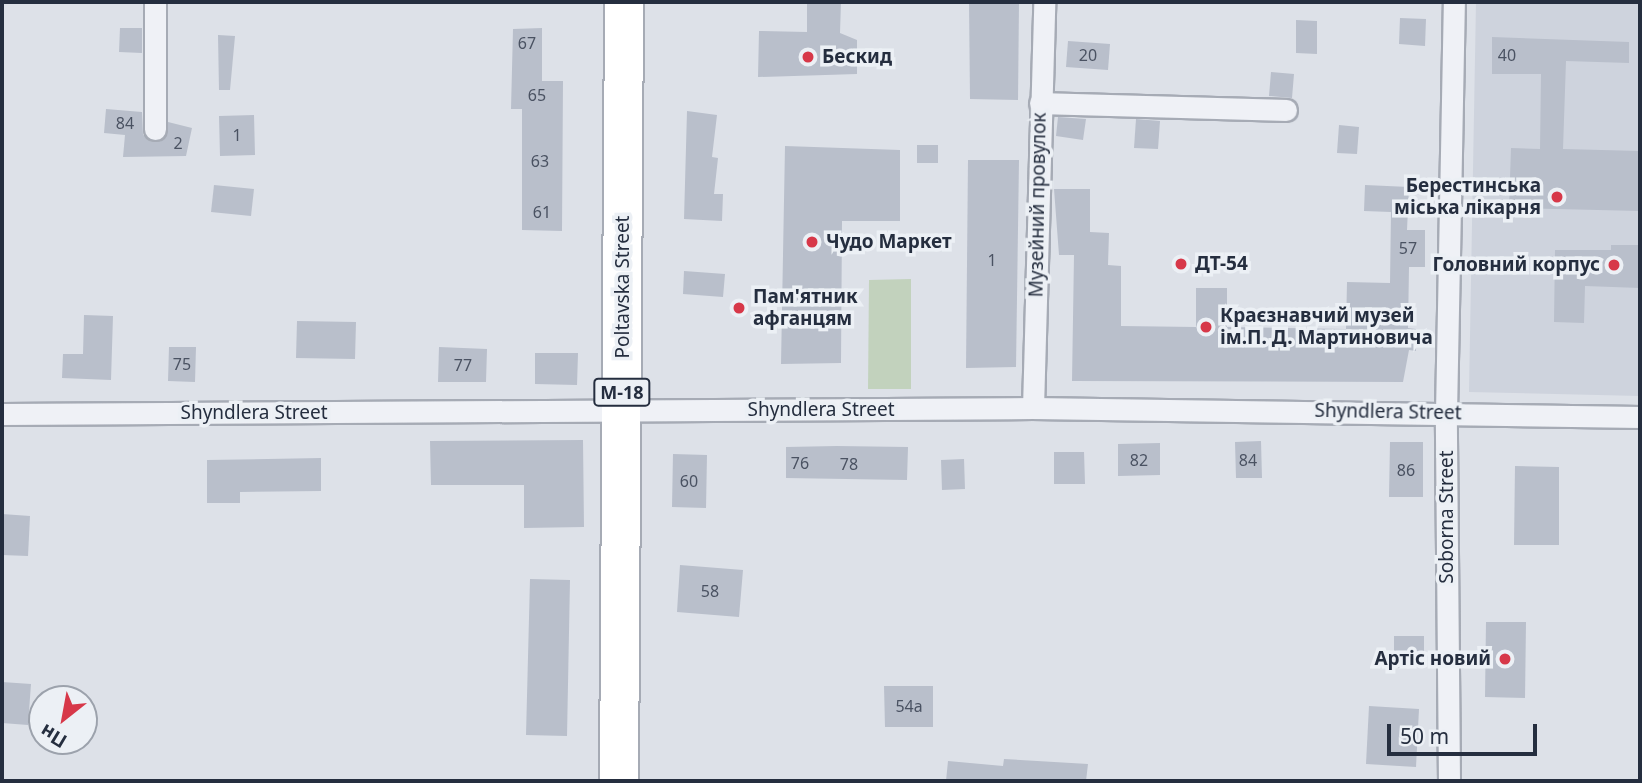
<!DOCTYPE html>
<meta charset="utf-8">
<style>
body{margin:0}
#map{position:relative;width:1642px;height:783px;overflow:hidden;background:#dde1e8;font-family:"Noto Sans",sans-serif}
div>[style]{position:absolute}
.built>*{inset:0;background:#ced3dd}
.green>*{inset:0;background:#c2d2bd}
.building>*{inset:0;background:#b9bfcb}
.roads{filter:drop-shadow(2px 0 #a6abb5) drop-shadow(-2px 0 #a6abb5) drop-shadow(0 2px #a6abb5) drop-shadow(0 -2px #a6abb5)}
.street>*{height:21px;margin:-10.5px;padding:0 10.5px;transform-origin:10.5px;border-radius:10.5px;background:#eff1f6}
.highway>*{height:38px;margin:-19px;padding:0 19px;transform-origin:19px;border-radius:19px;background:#fff}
.dots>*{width:19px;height:19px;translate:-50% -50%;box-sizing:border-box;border:4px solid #ecf0f5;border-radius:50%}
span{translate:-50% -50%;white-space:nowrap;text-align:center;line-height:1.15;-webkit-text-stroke:7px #ecf0f5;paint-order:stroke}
.number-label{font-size:16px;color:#4a5262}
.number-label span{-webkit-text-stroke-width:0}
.shield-label span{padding:2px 5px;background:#ecf0f5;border:2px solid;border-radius:5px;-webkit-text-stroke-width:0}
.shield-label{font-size:18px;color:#252e3f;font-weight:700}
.poi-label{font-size:19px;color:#252e3f;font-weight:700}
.left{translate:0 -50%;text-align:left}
.right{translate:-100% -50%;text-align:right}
.street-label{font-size:19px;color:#252e3f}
.frame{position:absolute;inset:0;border:4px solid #252e3f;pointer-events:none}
.north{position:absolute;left:28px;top:685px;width:70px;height:70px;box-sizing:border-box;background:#ecf0f5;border:2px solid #9ca2ac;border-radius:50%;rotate:211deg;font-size:19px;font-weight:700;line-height:28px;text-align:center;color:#252e3f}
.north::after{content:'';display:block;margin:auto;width:24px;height:32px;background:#d73849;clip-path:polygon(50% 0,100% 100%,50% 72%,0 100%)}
.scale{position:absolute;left:1387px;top:724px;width:150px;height:32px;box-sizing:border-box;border:4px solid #252e3f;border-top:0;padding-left:9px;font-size:21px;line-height:24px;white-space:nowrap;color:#252e3f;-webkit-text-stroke:5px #ecf0f5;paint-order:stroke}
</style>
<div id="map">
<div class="built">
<i style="clip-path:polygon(1476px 2px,1640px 2px,1640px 396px,1469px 392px)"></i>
</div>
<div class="green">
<i style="clip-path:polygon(911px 279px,911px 389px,868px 389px,869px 280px)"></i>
</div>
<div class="building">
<i style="clip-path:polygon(807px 2px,841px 2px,840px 33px,857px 40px,857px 74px,758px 77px,759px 31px,807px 32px)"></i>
<i style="clip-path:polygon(969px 2px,1019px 2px,1018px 100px,970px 99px)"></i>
<i style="clip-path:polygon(1400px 18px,1426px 19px,1425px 46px,1399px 44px)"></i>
<i style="clip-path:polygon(1296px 20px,1317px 21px,1317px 54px,1296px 53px)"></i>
<i style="clip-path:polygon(120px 28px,142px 28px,142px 53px,119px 52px)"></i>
<i style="clip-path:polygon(542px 28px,542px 81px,563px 81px,562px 231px,522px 230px,522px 109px,511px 109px,513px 29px)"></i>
<i style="clip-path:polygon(218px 35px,235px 36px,230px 90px,219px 90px)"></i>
<i style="clip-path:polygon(1492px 37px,1629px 42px,1629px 63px,1566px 61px,1563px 149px,1640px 151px,1640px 211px,1509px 208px,1511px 148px,1540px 149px,1541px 74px,1492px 74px)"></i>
<i style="clip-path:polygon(1068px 41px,1110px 44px,1108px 70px,1066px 67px)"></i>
<i style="clip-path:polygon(1271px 72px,1294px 74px,1292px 98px,1269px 96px)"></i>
<i style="clip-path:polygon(106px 109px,142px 112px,143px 135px,154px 142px,166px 136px,168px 122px,192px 128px,186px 156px,123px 157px,125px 135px,104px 133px)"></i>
<i style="clip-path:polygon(687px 111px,717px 115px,712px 157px,718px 158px,714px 194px,723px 194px,722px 221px,684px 219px)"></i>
<i style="clip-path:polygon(254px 115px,255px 155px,220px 156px,219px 116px)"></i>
<i style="clip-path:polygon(1058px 117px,1086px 119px,1083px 140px,1056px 136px)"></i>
<i style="clip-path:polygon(1136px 119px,1160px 121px,1158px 149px,1134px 148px)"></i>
<i style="clip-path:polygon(1339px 125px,1359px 127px,1357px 154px,1337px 153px)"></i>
<i style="clip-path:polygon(917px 145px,938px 145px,938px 163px,917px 163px)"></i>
<i style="clip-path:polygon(785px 146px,900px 150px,900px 221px,842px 221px,841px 363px,781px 364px)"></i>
<i style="clip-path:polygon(968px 160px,1019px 160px,1016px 367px,966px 368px)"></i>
<i style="clip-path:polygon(214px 185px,254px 189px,251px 216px,211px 212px)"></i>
<i style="clip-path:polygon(1365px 185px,1409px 187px,1407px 230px,1425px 230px,1425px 267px,1409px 267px,1408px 328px,1416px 329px,1416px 351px,1409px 350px,1403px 382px,1072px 381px,1074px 255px,1059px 255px,1054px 189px,1090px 189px,1090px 232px,1109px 233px,1108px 265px,1121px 266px,1121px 326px,1196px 327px,1196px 288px,1227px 288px,1227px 327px,1346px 329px,1347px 282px,1390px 283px,1391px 212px,1364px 211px)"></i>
<i style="clip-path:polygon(1611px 245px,1640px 245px,1640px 288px,1585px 286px,1584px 323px,1554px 322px,1555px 250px,1611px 250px)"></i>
<i style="clip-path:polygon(684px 271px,725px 274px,723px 297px,683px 294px)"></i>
<i style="clip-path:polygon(84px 315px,113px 316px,111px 380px,62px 378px,63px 354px,83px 354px)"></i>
<i style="clip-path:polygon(297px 321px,356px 322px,355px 359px,296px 358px)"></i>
<i style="clip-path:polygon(169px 347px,196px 347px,195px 382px,168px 381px)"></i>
<i style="clip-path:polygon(439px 347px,487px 349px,486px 382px,438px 382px)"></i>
<i style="clip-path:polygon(535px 353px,578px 353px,577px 385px,535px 384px)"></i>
<i style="clip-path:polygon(583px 440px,584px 527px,524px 528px,524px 485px,431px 485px,430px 441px)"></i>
<i style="clip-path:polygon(1261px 441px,1262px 478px,1236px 478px,1235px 442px)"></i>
<i style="clip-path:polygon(1390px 442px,1423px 442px,1423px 497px,1389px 497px)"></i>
<i style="clip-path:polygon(1160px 443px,1160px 475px,1118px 476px,1118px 444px)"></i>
<i style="clip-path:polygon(837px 446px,908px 447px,907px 480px,786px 478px,786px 447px)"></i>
<i style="clip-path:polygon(1054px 452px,1084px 452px,1085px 484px,1054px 484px)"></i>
<i style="clip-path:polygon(673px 454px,707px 455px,706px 508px,672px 507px)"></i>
<i style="clip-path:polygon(321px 458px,321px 491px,240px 492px,240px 503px,207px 503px,207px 460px)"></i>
<i style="clip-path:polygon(964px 459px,965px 489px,942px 490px,941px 460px)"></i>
<i style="clip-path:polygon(1515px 466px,1559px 467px,1559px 545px,1514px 545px)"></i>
<i style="clip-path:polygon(2px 514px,30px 516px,28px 556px,2px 555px)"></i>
<i style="clip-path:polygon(680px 565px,743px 570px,739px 617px,677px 612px)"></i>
<i style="clip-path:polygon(530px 579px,570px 580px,567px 736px,526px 735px)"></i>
<i style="clip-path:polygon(1486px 622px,1526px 622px,1525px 698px,1485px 697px)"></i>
<i style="clip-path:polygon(1394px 636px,1424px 636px,1424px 668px,1394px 668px)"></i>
<i style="clip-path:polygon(2px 682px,31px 684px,28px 725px,2px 723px)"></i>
<i style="clip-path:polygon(884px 686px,933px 686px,933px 727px,885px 727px)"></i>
<i style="clip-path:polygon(1369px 706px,1419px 709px,1416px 767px,1366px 764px)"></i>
<i style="clip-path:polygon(1004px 759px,1088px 764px,1086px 781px,946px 781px,948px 761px,1003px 766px)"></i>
</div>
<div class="roads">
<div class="street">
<i style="left:1040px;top:103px;width:246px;rotate:1.6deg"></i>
<i style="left:155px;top:129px;width:127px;rotate:-90deg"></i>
<i style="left:1033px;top:408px;width:406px;rotate:-88.4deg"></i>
<i style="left:2px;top:414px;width:1031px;rotate:-0.33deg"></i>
<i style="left:1033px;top:408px;width:607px;rotate:0.85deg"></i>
<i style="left:1449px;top:781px;width:368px;rotate:-90.5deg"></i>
<i style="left:1446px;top:413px;width:411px;rotate:-88.9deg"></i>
</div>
<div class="highway">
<i style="left:619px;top:781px;width:779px;rotate:-89.63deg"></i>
</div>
</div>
<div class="dots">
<i style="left:808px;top:57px;background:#d73849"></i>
<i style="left:1557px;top:197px;background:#d73849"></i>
<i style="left:812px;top:242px;background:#d73849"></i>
<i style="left:1181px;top:264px;background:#d73849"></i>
<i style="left:1614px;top:265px;background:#d73849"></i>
<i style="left:739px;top:308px;background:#d73849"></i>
<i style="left:1206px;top:327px;background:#d73849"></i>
<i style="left:1505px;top:659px;background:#d73849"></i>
</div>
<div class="number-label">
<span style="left:527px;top:43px">67</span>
<span style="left:1088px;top:55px">20</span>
<span style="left:1507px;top:55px">40</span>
<span style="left:537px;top:95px">65</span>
<span style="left:125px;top:123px">84</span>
<span style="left:237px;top:135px">1</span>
<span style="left:178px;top:143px">2</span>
<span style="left:540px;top:161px">63</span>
<span style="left:542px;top:212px">61</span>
<span style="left:1408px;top:248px">57</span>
<span style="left:992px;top:260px">1</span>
<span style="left:182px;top:364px">75</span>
<span style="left:463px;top:365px">77</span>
<span style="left:1139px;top:460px">82</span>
<span style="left:1248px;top:460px">84</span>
<span style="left:800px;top:463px">76</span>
<span style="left:849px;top:464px">78</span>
<span style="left:1406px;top:470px">86</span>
<span style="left:689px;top:481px">60</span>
<span style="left:710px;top:591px">58</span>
<span style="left:909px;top:706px">54а</span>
</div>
<div class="shield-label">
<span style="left:622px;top:392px">М-18</span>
</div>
<div class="poi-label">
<span class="left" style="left:822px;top:57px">Бескид</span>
<span class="right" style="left:1541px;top:197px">Берестинська<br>міська лікарня</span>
<span class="left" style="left:826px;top:242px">Чудо Маркет</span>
<span class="left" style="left:1195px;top:264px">ДТ-54</span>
<span class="right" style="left:1600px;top:265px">Головний корпус</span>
<span class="left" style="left:753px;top:308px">Пам'ятник<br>афганцям</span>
<span class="left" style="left:1220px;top:327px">Краєзнавчий музей<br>ім.П. Д. Мартиновича</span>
<span class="right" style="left:1491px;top:659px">Артіс новий</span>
</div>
<div class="street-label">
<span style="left:1038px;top:205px;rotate:-89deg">Музейний провулок</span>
<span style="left:623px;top:287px;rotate:-90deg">Poltavska Street</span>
<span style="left:821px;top:410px">Shyndlera Street</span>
<span style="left:1388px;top:412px;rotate:1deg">Shyndlera Street</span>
<span style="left:254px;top:413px">Shyndlera Street</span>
<span style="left:1447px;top:517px;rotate:-90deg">Soborna Street</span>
</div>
<div class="frame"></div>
<div class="north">Пн</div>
<div class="scale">50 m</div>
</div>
